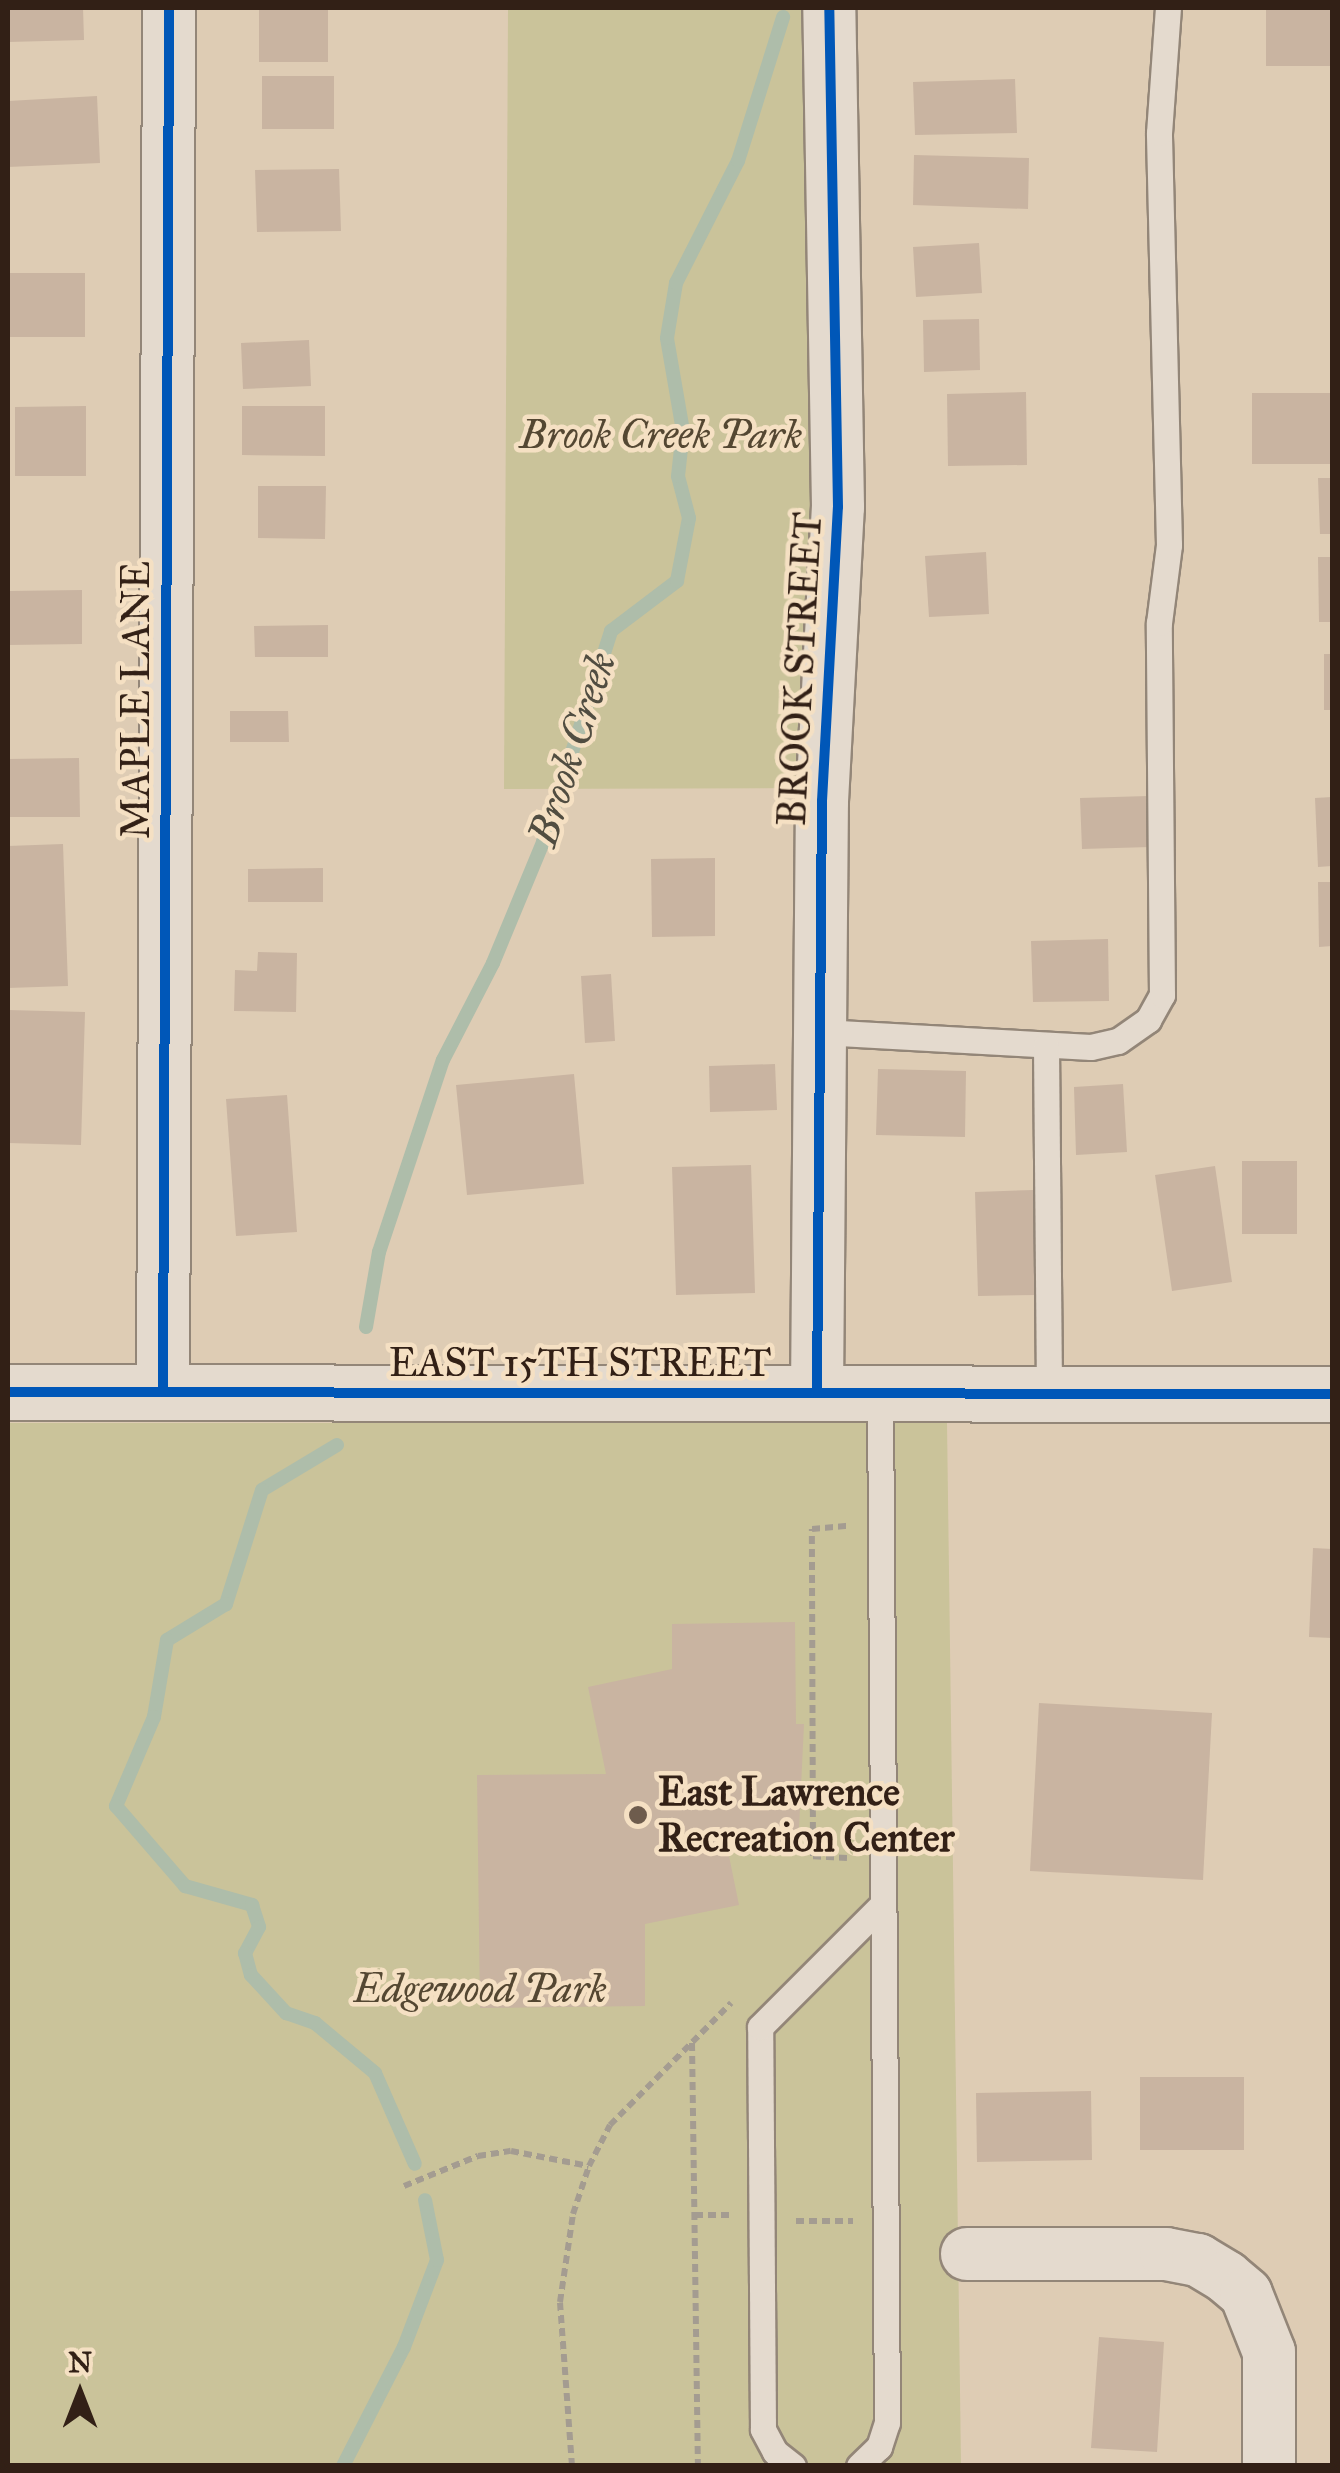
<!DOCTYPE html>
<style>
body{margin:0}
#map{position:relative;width:1340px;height:2473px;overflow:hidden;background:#deccb4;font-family:"IM FELL Great Primer",serif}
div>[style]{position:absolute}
.green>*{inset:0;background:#cac39a}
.stream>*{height:14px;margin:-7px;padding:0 7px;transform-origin:7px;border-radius:7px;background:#aebdaa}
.building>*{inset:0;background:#c9b4a1}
.path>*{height:6px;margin-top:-3px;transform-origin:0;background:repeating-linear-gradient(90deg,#a49c91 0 8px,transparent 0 13px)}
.roads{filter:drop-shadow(2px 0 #938678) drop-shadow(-2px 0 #938678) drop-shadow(0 2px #938678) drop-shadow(0 -2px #938678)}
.lane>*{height:25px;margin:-12.5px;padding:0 12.5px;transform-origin:12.5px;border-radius:12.5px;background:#e4dace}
.street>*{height:52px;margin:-26px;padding:0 26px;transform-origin:26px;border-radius:26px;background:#e4dace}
.secondary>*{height:55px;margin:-27.5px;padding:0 27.5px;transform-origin:27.5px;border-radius:27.5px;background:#e4dace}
.cycleway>*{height:10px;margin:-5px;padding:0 5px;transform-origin:5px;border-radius:5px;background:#0057b8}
.dots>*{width:28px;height:28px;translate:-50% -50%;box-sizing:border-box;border:5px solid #f5e0c3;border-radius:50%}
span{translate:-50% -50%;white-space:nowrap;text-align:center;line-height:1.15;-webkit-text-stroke:9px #f5e0c3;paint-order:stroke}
.park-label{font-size:40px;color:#544732;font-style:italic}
.street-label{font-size:40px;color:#322016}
.poi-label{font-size:40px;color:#322016;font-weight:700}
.left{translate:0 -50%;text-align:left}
.water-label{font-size:42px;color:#514d41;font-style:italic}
.frame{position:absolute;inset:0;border:10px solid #322016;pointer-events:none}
.north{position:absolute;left:30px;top:2343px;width:100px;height:100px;-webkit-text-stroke:8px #f5e0c3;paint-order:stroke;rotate:0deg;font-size:28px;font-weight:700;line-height:40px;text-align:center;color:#322016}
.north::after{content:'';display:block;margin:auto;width:35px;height:45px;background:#322016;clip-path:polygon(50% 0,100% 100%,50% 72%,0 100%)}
</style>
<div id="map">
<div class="green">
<i style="clip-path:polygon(508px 8px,809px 8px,817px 519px,805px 788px,504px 789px)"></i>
<i style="clip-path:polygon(8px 1423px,947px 1423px,961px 2465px,8px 2465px)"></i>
</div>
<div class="stream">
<i style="left:366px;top:1327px;width:76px;rotate:-80.2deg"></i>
<i style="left:379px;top:1252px;width:202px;rotate:-71.6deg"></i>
<i style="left:443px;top:1060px;width:109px;rotate:-62.7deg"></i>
<i style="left:493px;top:963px;width:131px;rotate:-67.5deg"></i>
<i style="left:543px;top:842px;width:222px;rotate:-72.1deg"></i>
<i style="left:611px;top:631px;width:83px;rotate:-37.1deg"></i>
<i style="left:677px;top:581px;width:64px;rotate:-79.2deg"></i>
<i style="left:689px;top:518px;width:43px;rotate:-104.7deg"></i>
<i style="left:678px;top:476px;width:45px;rotate:-83.7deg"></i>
<i style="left:683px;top:431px;width:94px;rotate:-99.8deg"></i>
<i style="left:667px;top:338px;width:56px;rotate:-80.7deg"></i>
<i style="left:676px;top:283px;width:137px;rotate:-63.1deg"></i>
<i style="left:738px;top:161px;width:151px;rotate:-72.6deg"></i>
<i style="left:337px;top:1445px;width:87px;rotate:149deg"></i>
<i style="left:262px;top:1490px;width:120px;rotate:107.5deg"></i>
<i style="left:226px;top:1604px;width:69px;rotate:148.6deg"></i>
<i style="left:167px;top:1640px;width:78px;rotate:99.6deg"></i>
<i style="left:154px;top:1717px;width:97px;rotate:113.1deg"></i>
<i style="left:116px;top:1806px;width:106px;rotate:49.2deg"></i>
<i style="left:185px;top:1886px;width:70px;rotate:15.8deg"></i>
<i style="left:252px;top:1905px;width:23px;rotate:72deg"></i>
<i style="left:259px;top:1927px;width:30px;rotate:118deg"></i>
<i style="left:245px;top:1953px;width:23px;rotate:75deg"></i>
<i style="left:251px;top:1975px;width:52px;rotate:47.4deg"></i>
<i style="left:286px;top:2013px;width:31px;rotate:19deg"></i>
<i style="left:315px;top:2023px;width:78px;rotate:39.8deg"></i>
<i style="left:375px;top:2073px;width:99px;rotate:66.3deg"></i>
<i style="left:343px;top:2466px;width:134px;rotate:-62.9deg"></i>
<i style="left:404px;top:2347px;width:93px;rotate:-69.2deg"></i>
<i style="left:437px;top:2260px;width:61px;rotate:-101.3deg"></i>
</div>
<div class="building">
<i style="clip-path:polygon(8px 8px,83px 8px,84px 40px,8px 42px)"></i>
<i style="clip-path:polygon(259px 8px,328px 8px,328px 62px,259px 62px)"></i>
<i style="clip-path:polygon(1266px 8px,1332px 8px,1332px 66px,1266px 66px)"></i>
<i style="clip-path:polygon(262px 76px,334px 76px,334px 129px,262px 129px)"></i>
<i style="clip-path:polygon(1015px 79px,1017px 133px,915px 135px,913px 82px)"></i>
<i style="clip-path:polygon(97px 96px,100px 163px,8px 167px,8px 101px)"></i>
<i style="clip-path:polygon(914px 155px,1029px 158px,1028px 209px,913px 205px)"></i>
<i style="clip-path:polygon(339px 169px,341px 231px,257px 232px,255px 170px)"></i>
<i style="clip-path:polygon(979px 243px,982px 293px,916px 297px,913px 247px)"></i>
<i style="clip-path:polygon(8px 273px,85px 273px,85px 337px,8px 337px)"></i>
<i style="clip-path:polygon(979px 319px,980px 370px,924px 372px,923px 320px)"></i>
<i style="clip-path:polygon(309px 340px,311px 386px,243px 389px,241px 343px)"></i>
<i style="clip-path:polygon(1026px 392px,1027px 465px,948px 466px,947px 394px)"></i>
<i style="clip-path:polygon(1252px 393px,1332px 393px,1332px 464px,1252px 464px)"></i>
<i style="clip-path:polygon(86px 406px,86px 476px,15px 476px,15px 407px)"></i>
<i style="clip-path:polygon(242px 406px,325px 406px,325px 456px,242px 455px)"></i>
<i style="clip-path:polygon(1318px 478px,1332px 478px,1332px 534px,1320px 534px)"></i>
<i style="clip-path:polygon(258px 486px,326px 486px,325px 539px,258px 538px)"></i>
<i style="clip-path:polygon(986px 552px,989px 614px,929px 617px,925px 556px)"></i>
<i style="clip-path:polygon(1318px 557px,1332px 557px,1332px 622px,1319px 622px)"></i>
<i style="clip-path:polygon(82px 590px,82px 644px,8px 645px,8px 591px)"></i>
<i style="clip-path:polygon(328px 625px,328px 657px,255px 657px,254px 626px)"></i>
<i style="clip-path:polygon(1324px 654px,1332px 654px,1332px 710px,1324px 710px)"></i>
<i style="clip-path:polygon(230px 711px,288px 711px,289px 742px,230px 742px)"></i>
<i style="clip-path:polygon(79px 758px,80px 817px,8px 817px,8px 759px)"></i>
<i style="clip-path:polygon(1148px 796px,1150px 847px,1082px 849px,1080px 798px)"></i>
<i style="clip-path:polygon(1332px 797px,1332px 866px,1318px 867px,1315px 798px)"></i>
<i style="clip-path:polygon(63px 844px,68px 986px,8px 988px,8px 846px)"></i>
<i style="clip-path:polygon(715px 858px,715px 936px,652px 937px,651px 859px)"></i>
<i style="clip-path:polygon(323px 868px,323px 902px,248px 902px,248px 869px)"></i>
<i style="clip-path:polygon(1318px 882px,1332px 882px,1332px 946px,1319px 947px)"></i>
<i style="clip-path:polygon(1108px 939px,1109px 1001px,1033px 1002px,1031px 941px)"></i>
<i style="clip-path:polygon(258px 952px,297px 953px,296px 1012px,234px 1011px,235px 970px,257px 971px)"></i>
<i style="clip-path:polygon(611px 974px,615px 1041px,585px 1043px,581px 976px)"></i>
<i style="clip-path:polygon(8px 1010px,85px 1012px,81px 1145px,8px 1143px)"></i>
<i style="clip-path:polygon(775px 1064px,777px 1110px,710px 1112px,709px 1066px)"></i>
<i style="clip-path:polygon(878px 1069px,966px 1071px,965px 1137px,876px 1135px)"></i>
<i style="clip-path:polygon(574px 1074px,584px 1184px,467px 1195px,456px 1085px)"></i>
<i style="clip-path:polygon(1123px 1084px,1127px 1152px,1076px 1155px,1074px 1087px)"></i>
<i style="clip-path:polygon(287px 1095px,297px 1232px,236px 1236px,226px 1099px)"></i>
<i style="clip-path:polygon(1242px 1161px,1297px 1161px,1297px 1234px,1242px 1234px)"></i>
<i style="clip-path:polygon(751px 1165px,755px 1293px,676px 1295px,672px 1167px)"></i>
<i style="clip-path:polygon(1215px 1166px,1232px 1282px,1172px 1291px,1155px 1175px)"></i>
<i style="clip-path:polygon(1034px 1190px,1037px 1295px,978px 1296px,975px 1192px)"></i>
<i style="clip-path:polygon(1313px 1548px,1332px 1549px,1332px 1638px,1309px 1637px)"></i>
<i style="clip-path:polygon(795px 1622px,796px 1724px,804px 1724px,798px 1850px,728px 1851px,739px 1905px,645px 1924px,645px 2006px,480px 2008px,477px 1775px,606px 1774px,588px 1687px,672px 1669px,672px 1624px)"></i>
<i style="clip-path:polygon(1039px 1703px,1212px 1713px,1203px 1880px,1030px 1871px)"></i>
<i style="clip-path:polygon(1140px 2077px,1244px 2077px,1244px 2150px,1140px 2150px)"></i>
<i style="clip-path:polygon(1091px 2091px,1092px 2160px,977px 2162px,976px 2093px)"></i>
<i style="clip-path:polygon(1099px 2337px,1164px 2342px,1157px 2452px,1091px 2448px)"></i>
</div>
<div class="path">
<i style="left:847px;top:1858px;width:34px;rotate:-177deg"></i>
<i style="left:813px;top:1856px;width:327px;rotate:-90.2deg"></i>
<i style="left:812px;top:1529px;width:36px;rotate:-5deg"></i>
<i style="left:692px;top:2043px;width:423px;rotate:89.2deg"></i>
<i style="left:404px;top:2186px;width:80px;rotate:-22.1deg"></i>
<i style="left:478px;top:2156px;width:33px;rotate:-9deg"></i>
<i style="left:511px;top:2151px;width:79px;rotate:10.9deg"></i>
<i style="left:695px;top:2215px;width:34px"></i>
<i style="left:796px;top:2221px;width:57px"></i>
<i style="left:572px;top:2466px;width:164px;rotate:-94.2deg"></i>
<i style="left:560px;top:2302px;width:89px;rotate:-81.6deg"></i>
<i style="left:573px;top:2214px;width:51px;rotate:-71.6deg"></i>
<i style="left:589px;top:2166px;width:46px;rotate:-62.9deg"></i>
<i style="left:610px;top:2125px;width:172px;rotate:-45.2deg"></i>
</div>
<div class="roads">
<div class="lane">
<i style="left:821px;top:1032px;width:270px;rotate:3.2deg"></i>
<i style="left:1091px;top:1047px;width:28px;rotate:-13deg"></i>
<i style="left:1118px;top:1041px;width:37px;rotate:-35deg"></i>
<i style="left:1148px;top:1020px;width:29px;rotate:-61deg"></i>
<i style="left:1162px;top:995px;width:372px;rotate:-90.5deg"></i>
<i style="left:1159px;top:623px;width:79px;rotate:-82.7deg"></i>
<i style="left:1169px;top:545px;width:412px;rotate:-91.4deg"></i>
<i style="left:1159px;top:133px;width:125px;rotate:-85.9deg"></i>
<i style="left:1046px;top:1046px;width:347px;rotate:89.5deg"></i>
<i style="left:793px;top:2466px;width:23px;rotate:-142deg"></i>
<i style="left:775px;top:2452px;width:26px;rotate:-118deg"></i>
<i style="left:763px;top:2429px;width:402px;rotate:-90.4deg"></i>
<i style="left:760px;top:2027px;width:173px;rotate:-45deg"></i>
<i style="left:859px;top:2466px;width:28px;rotate:-44deg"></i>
<i style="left:879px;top:2447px;width:25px;rotate:-72deg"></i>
<i style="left:887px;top:2423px;width:1030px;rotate:-90.39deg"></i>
</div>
<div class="street">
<i style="left:163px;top:1392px;width:1384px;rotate:-89.75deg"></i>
<i style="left:817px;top:1393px;width:592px;rotate:-89.52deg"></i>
<i style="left:822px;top:801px;width:294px;rotate:-86.9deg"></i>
<i style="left:838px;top:507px;width:499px;rotate:-91deg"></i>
<i style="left:967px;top:2254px;width:199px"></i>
<i style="left:1166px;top:2254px;width:33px;rotate:11deg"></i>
<i style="left:1198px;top:2260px;width:33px;rotate:31deg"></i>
<i style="left:1226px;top:2277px;width:26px;rotate:40deg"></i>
<i style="left:1246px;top:2294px;width:62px;rotate:68.4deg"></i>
<i style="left:1269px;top:2352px;width:114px;rotate:90deg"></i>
</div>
<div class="secondary">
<i style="left:8px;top:1392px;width:1324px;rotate:0.09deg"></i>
</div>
</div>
<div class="cycleway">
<i style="left:8px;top:1392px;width:1324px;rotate:0.09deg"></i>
<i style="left:163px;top:1392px;width:1384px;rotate:-89.75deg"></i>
<i style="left:817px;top:1393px;width:592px;rotate:-89.52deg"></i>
<i style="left:822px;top:801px;width:294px;rotate:-86.9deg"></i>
<i style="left:838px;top:507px;width:499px;rotate:-91deg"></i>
</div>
<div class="dots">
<i style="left:638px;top:1815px;background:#6e5c4d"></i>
</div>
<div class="park-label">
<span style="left:661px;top:435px">Brook Creek Park</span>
<span style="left:480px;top:1989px">Edgewood Park</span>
</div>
<div class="street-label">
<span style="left:800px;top:669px;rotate:-87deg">BROOK STREET</span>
<span style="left:136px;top:700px;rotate:-90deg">MAPLE LANE</span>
<span style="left:580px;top:1363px">EAST 15TH STREET</span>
</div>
<div class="poi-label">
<span class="left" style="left:658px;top:1815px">East Lawrence<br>Recreation Center</span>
</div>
<div class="water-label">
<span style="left:572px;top:749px;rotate:-72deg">Brook Creek</span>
</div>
<div class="frame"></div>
<div class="north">N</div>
</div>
